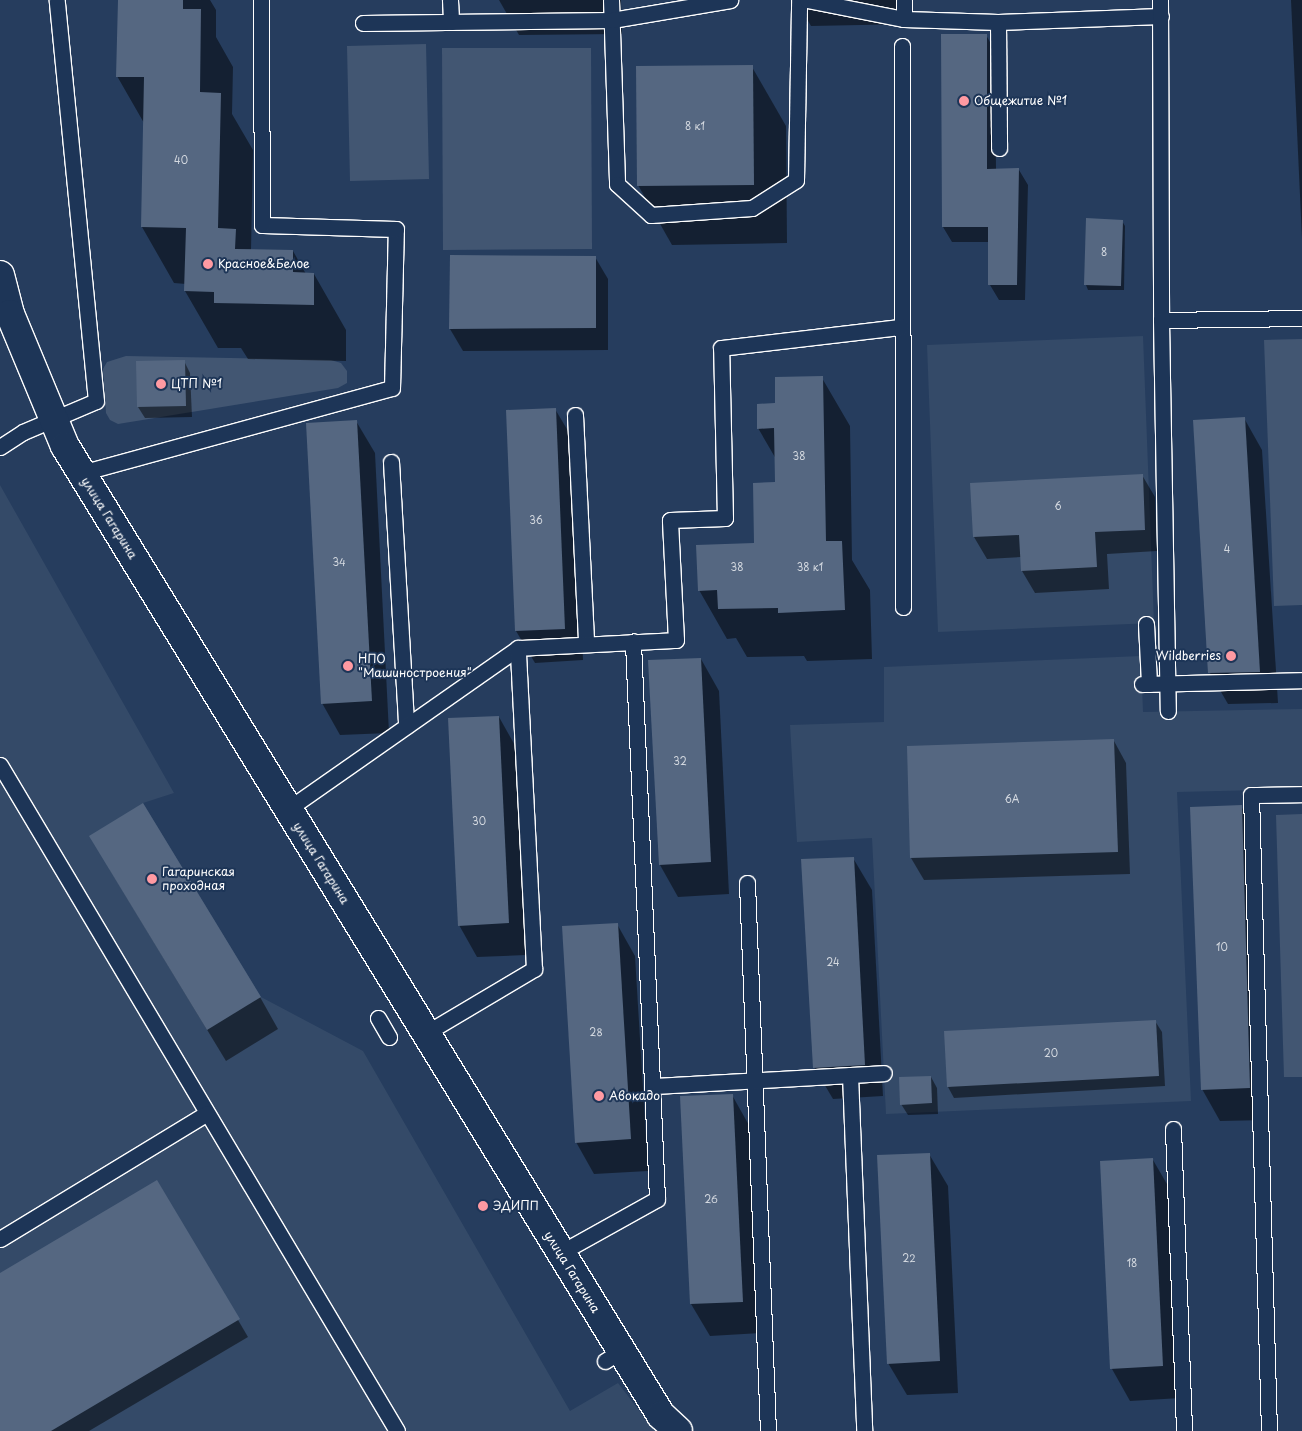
<!DOCTYPE html>
<meta charset="utf-8">
<style>
body{margin:0}
#map{position:relative;width:1302px;height:1431px;overflow:hidden;background:#263d5e;font-family:"Playpen Sans",sans-serif}
div>[style]{position:absolute}
.built>*{inset:0;background:#344a68}
.green>*{inset:0;background:#425672}
.shadow>*{inset:0;background:#0007}
.building>*{inset:0;background:#556781}
.roads{filter:drop-shadow(1px 0 #fff) drop-shadow(-1px 0 #fff) drop-shadow(0 1px #fff) drop-shadow(0 -1px #fff)}
.service>*{height:15px;margin:-7.5px;padding:0 7.5px;transform-origin:7.5px;border-radius:7.5px;background:#1d3557}
.minor>*{height:28px;margin:-14px;padding:0 14px;transform-origin:14px;border-radius:14px;background:#1d3557}
.dots>*{width:14px;height:14px;translate:-50% -50%;box-sizing:border-box;border:2px solid #1d3557;border-radius:50%}
span{translate:-50% -50%;white-space:nowrap;text-align:center;line-height:1.15;-webkit-text-stroke:4px #1d3557;paint-order:stroke}
.number-label{font-size:10px;color:#d4d9e0}
.number-label span{-webkit-text-stroke-width:0}
.poi-label{font-size:12px;color:#fff}
.left{translate:0 -50%;text-align:left}
.right{translate:-100% -50%;text-align:right}
.street-label{font-size:12px;color:#fff}
</style>
<div id="map">
<div class="built">
<i style="clip-path:polygon(1143px 336px,1154px 623px,938px 632px,927px 345px)"></i>
<i style="clip-path:polygon(0 485px,174px 793px,143px 803px,261px 997px,363px 1051px,570px 1411px,618px 1383px,655px 1431px,0 1431px)"></i>
<i style="clip-path:polygon(1141px 656px,1143px 712px,1302px 709px,1302px 789px,1177px 792px,1191px 1101px,886px 1114px,872px 838px,797px 842px,790px 725px,884px 722px,884px 667px)"></i>
</div>
<div class="green">
<i style="clip-path:polygon(426px 44px,429px 179px,350px 181px,347px 46px)"></i>
<i style="clip-path:polygon(442px 48px,591px 48px,592px 249px,443px 250px)"></i>
<i style="clip-path:polygon(1302px 339px,1302px 605px,1274px 606px,1264px 340px)"></i>
<i style="clip-path:polygon(126px 356px,331px 360px,341px 363px,347px 371px,347px 383px,338px 388px,118px 424px,110px 420px,106px 413px,103px 369px,107px 362px)"></i>
<i style="clip-path:polygon(1302px 814px,1302px 1077px,1284px 1077px,1276px 815px)"></i>
</div>
<div class="shadow">
<i style="clip-path:polygon(119px 0,210px 0,216px 10px,216px 37px,233px 67px,232px 114px,253px 150px,251px 250px,293px 251px,306px 274px,314px 274px,346px 330px,346px 361px,248px 359px,241px 348px,218px 348px,185px 291px,186px 284px,174px 283px,142px 227px,144px 123px,117px 76px)"></i>
<i style="clip-path:polygon(499px 0,621px 0,622px 34px,519px 35px)"></i>
<i style="clip-path:polygon(796px 0,911px 0,912px 24px,811px 26px)"></i>
<i style="clip-path:polygon(1291px 0,1302px 0,1302px 239px)"></i>
<i style="clip-path:polygon(986px 35px,995px 51px,996px 170px,1019px 170px,1028px 185px,1025px 300px,999px 300px,990px 285px,990px 242px,952px 242px,943px 227px)"></i>
<i style="clip-path:polygon(752px 67px,786px 126px,787px 243px,672px 245px,638px 185px)"></i>
<i style="clip-path:polygon(1122px 221px,1125px 226px,1124px 290px,1088px 290px,1086px 285px)"></i>
<i style="clip-path:polygon(451px 256px,595px 257px,608px 279px,608px 350px,463px 351px,450px 329px)"></i>
<i style="clip-path:polygon(184px 361px,190px 373px,192px 417px,145px 418px,138px 407px)"></i>
<i style="clip-path:polygon(822px 378px,850px 426px,852px 560px,870px 590px,872px 659px,807px 661px,804px 656px,747px 657px,736px 638px,727px 639px,699px 590px,756px 544px,776px 484px,776px 459px,758px 428px,776px 404px)"></i>
<i style="clip-path:polygon(555px 409px,574px 441px,583px 660px,535px 663px,516px 631px)"></i>
<i style="clip-path:polygon(1244px 418px,1262px 450px,1278px 703px,1228px 704px,1210px 673px)"></i>
<i style="clip-path:polygon(356px 421px,375px 453px,389px 733px,340px 735px,322px 703px)"></i>
<i style="clip-path:polygon(1142px 475px,1155px 497px,1157px 551px,1107px 554px,1109px 589px,1035px 593px,1022px 571px,1021px 557px,987px 559px,974px 537px)"></i>
<i style="clip-path:polygon(701px 659px,719px 691px,729px 894px,678px 897px,660px 865px,650px 661px)"></i>
<i style="clip-path:polygon(499px 717px,517px 749px,526px 955px,477px 957px,459px 925px)"></i>
<i style="clip-path:polygon(1114px 741px,1126px 763px,1130px 874px,924px 880px,911px 858px,908px 747px)"></i>
<i style="clip-path:polygon(1241px 806px,1260px 838px,1268px 1120px,1220px 1121px,1202px 1089px)"></i>
<i style="clip-path:polygon(853px 858px,872px 890px,883px 1096px,833px 1099px,814px 1067px)"></i>
<i style="clip-path:polygon(109px 868px,260px 997px,278px 1029px,226px 1061px)"></i>
<i style="clip-path:polygon(617px 924px,635px 956px,648px 1171px,594px 1174px,576px 1142px)"></i>
<i style="clip-path:polygon(1155px 1021px,1162px 1032px,1165px 1086px,954px 1098px,948px 1087px)"></i>
<i style="clip-path:polygon(931px 1077px,937px 1088px,938px 1114px,908px 1115px,901px 1104px)"></i>
<i style="clip-path:polygon(732px 1095px,750px 1127px,761px 1333px,710px 1336px,691px 1304px)"></i>
<i style="clip-path:polygon(929px 1154px,948px 1186px,958px 1393px,907px 1395px,888px 1363px)"></i>
<i style="clip-path:polygon(1153px 1160px,1171px 1191px,1181px 1398px,1130px 1401px,1112px 1369px)"></i>
<i style="clip-path:polygon(157px 1182px,248px 1337px,89px 1431px,0 1431px,0 1274px)"></i>
</div>
<div class="building">
<i style="clip-path:polygon(118px 0,183px 0,183px 9px,201px 9px,200px 92px,221px 93px,218px 228px,236px 229px,235px 249px,293px 250px,293px 272px,314px 273px,314px 305px,214px 303px,214px 292px,184px 291px,186px 228px,141px 227px,144px 77px,116px 77px)"></i>
<i style="clip-path:polygon(941px 34px,987px 34px,987px 169px,1019px 168px,1017px 285px,988px 285px,988px 227px,942px 227px)"></i>
<i style="clip-path:polygon(753px 65px,754px 185px,637px 186px,636px 66px)"></i>
<i style="clip-path:polygon(1086px 218px,1123px 220px,1121px 286px,1084px 285px)"></i>
<i style="clip-path:polygon(450px 255px,596px 256px,596px 328px,449px 329px)"></i>
<i style="clip-path:polygon(185px 360px,186px 406px,137px 407px,136px 361px)"></i>
<i style="clip-path:polygon(823px 376px,826px 541px,842px 541px,845px 610px,778px 613px,778px 608px,718px 609px,717px 590px,698px 591px,696px 545px,754px 543px,753px 483px,775px 482px,774px 428px,757px 429px,757px 404px,775px 403px,775px 377px)"></i>
<i style="clip-path:polygon(556px 408px,565px 629px,515px 631px,506px 410px)"></i>
<i style="clip-path:polygon(1245px 417px,1260px 672px,1208px 673px,1193px 420px)"></i>
<i style="clip-path:polygon(357px 420px,372px 701px,321px 704px,306px 423px)"></i>
<i style="clip-path:polygon(1143px 474px,1145px 530px,1095px 532px,1097px 567px,1021px 571px,1019px 535px,973px 537px,970px 483px)"></i>
<i style="clip-path:polygon(701px 658px,711px 862px,659px 865px,648px 660px)"></i>
<i style="clip-path:polygon(499px 716px,509px 923px,458px 926px,448px 718px)"></i>
<i style="clip-path:polygon(1114px 739px,1118px 852px,910px 858px,907px 746px)"></i>
<i style="clip-path:polygon(143px 803px,261px 997px,207px 1030px,89px 836px)"></i>
<i style="clip-path:polygon(1242px 805px,1250px 1088px,1201px 1090px,1190px 807px)"></i>
<i style="clip-path:polygon(854px 857px,865px 1065px,813px 1068px,801px 859px)"></i>
<i style="clip-path:polygon(618px 923px,631px 1139px,575px 1143px,562px 926px)"></i>
<i style="clip-path:polygon(1156px 1020px,1159px 1076px,947px 1087px,944px 1031px)"></i>
<i style="clip-path:polygon(931px 1076px,932px 1103px,900px 1105px,899px 1077px)"></i>
<i style="clip-path:polygon(733px 1094px,743px 1302px,690px 1304px,680px 1096px)"></i>
<i style="clip-path:polygon(930px 1153px,940px 1361px,887px 1364px,877px 1155px)"></i>
<i style="clip-path:polygon(1153px 1158px,1163px 1366px,1110px 1369px,1100px 1161px)"></i>
<i style="clip-path:polygon(157px 1180px,240px 1319px,51px 1431px,0 1431px,0 1273px)"></i>
</div>
<div class="roads">
<div class="service">
<i style="left:450px;top:0;width:22px;rotate:87deg"></i>
<i style="left:611px;top:0;width:184px;rotate:88.1deg"></i>
<i style="left:617px;top:184px;width:46px;rotate:42.4deg"></i>
<i style="left:651px;top:215px;width:101px;rotate:-4deg"></i>
<i style="left:752px;top:208px;width:52px;rotate:-32.5deg"></i>
<i style="left:796px;top:180px;width:180px;rotate:-89deg"></i>
<i style="left:807px;top:0;width:99px;rotate:11.1deg"></i>
<i style="left:904px;top:19px;width:94px;rotate:1.8deg"></i>
<i style="left:998px;top:22px;width:163px;rotate:-2.1deg"></i>
<i style="left:904px;top:0;width:19px;rotate:90deg"></i>
<i style="left:1160px;top:0;width:320px;rotate:89.8deg"></i>
<i style="left:1161px;top:320px;width:391px;rotate:89deg"></i>
<i style="left:998px;top:22px;width:126px;rotate:89.5deg"></i>
<i style="left:363px;top:23px;width:249px;rotate:-0.7deg"></i>
<i style="left:612px;top:20px;width:120px;rotate:-9.6deg"></i>
<i style="left:902px;top:46px;width:561px;rotate:89.9deg"></i>
<i style="left:1161px;top:320px;width:141px;rotate:-0.8deg"></i>
<i style="left:575px;top:415px;width:229px;rotate:87.2deg"></i>
<i style="left:0;top:447px;width:27px;rotate:-33deg"></i>
<i style="left:23px;top:432px;width:79px;rotate:-23deg"></i>
<i style="left:96px;top:401px;width:403px;rotate:-95.6deg"></i>
<i style="left:391px;top:462px;width:264px;rotate:86.7deg"></i>
<i style="left:81px;top:473px;width:322px;rotate:-15.3deg"></i>
<i style="left:392px;top:388px;width:159px;rotate:-88.6deg"></i>
<i style="left:396px;top:229px;width:134px;rotate:-178.3deg"></i>
<i style="left:262px;top:225px;width:225px;rotate:-90.3deg"></i>
<i style="left:1146px;top:624px;width:60px;rotate:87.1deg"></i>
<i style="left:1142px;top:684px;width:160px;rotate:-1.4deg"></i>
<i style="left:0;top:765px;width:775px;rotate:59.2deg"></i>
<i style="left:288px;top:809px;width:281px;rotate:-35deg"></i>
<i style="left:518px;top:648px;width:158px;rotate:-2.9deg"></i>
<i style="left:676px;top:640px;width:120px;rotate:-92.9deg"></i>
<i style="left:670px;top:520px;width:55px;rotate:-2.1deg"></i>
<i style="left:725px;top:518px;width:170px;rotate:-91.3deg"></i>
<i style="left:721px;top:348px;width:181px;rotate:-6.7deg"></i>
<i style="left:747px;top:883px;width:548px;rotate:87.81deg"></i>
<i style="left:378px;top:1018px;width:22px;rotate:60deg"></i>
<i style="left:426px;top:1033px;width:126px;rotate:-30.7deg"></i>
<i style="left:534px;top:969px;width:321px;rotate:-92.9deg"></i>
<i style="left:850px;top:1075px;width:356px;rotate:87.7deg"></i>
<i style="left:653px;top:1086px;width:231px;rotate:-3.2deg"></i>
<i style="left:1173px;top:1129px;width:302px;rotate:87.9deg"></i>
<i style="left:0;top:1239px;width:242px;rotate:-31.3deg"></i>
<i style="left:560px;top:1253px;width:111px;rotate:-29.1deg"></i>
<i style="left:657px;top:1199px;width:558px;rotate:-92.47deg"></i>
<i style="left:605px;top:1361px;width:19px;rotate:-32deg"></i>
<i style="left:1269px;top:1431px;width:636px;rotate:-91.62deg"></i>
<i style="left:1251px;top:795px;width:51px;rotate:-1.1deg"></i>
</div>
<div class="minor">
<i style="left:0;top:275px;width:40px;rotate:75.6deg"></i>
<i style="left:10px;top:314px;width:143px;rotate:67.4deg"></i>
<i style="left:65px;top:446px;width:1138px;rotate:58.41deg"></i>
<i style="left:661px;top:1415px;width:23px;rotate:43deg"></i>
</div>
</div>
<div class="dots">
<i style="left:964px;top:101px;background:#ff9aa2"></i>
<i style="left:208px;top:264px;background:#ff9aa2"></i>
<i style="left:161px;top:384px;background:#ff9aa2"></i>
<i style="left:1231px;top:656px;background:#ff9aa2"></i>
<i style="left:348px;top:666px;background:#ff9aa2"></i>
<i style="left:152px;top:879px;background:#ff9aa2"></i>
<i style="left:599px;top:1096px;background:#ff9aa2"></i>
<i style="left:483px;top:1206px;background:#ff9aa2"></i>
</div>
<div class="number-label">
<span style="left:695px;top:126px">8 к1</span>
<span style="left:181px;top:160px">40</span>
<span style="left:1104px;top:252px">8</span>
<span style="left:799px;top:456px">38</span>
<span style="left:1058px;top:506px">6</span>
<span style="left:536px;top:520px">36</span>
<span style="left:1227px;top:549px">4</span>
<span style="left:339px;top:562px">34</span>
<span style="left:737px;top:567px">38</span>
<span style="left:810px;top:567px">38 к1</span>
<span style="left:680px;top:761px">32</span>
<span style="left:1012px;top:799px">6А</span>
<span style="left:479px;top:821px">30</span>
<span style="left:1222px;top:947px">10</span>
<span style="left:833px;top:962px">24</span>
<span style="left:596px;top:1032px">28</span>
<span style="left:1051px;top:1053px">20</span>
<span style="left:711px;top:1199px">26</span>
<span style="left:909px;top:1258px">22</span>
<span style="left:1132px;top:1263px">18</span>
</div>
<div class="poi-label">
<span class="left" style="left:974px;top:101px">Общежитие №1</span>
<span class="left" style="left:218px;top:264px">Красное&amp;Белое</span>
<span class="left" style="left:171px;top:384px">ЦТП №1</span>
<span class="right" style="left:1221px;top:656px">Wildberries</span>
<span class="left" style="left:358px;top:666px">НПО<br>"Машиностроения"</span>
<span class="left" style="left:162px;top:879px">Гагаринская<br>проходная</span>
<span class="left" style="left:609px;top:1096px">Авокадо</span>
<span class="left" style="left:493px;top:1206px">ЭДИПП</span>
</div>
<div class="street-label">
<span style="left:109px;top:518px;rotate:58deg">улица Гагарина</span>
<span style="left:321px;top:863px;rotate:58deg">улица Гагарина</span>
<span style="left:572px;top:1272px;rotate:58deg">улица Гагарина</span>
</div>
</div>
